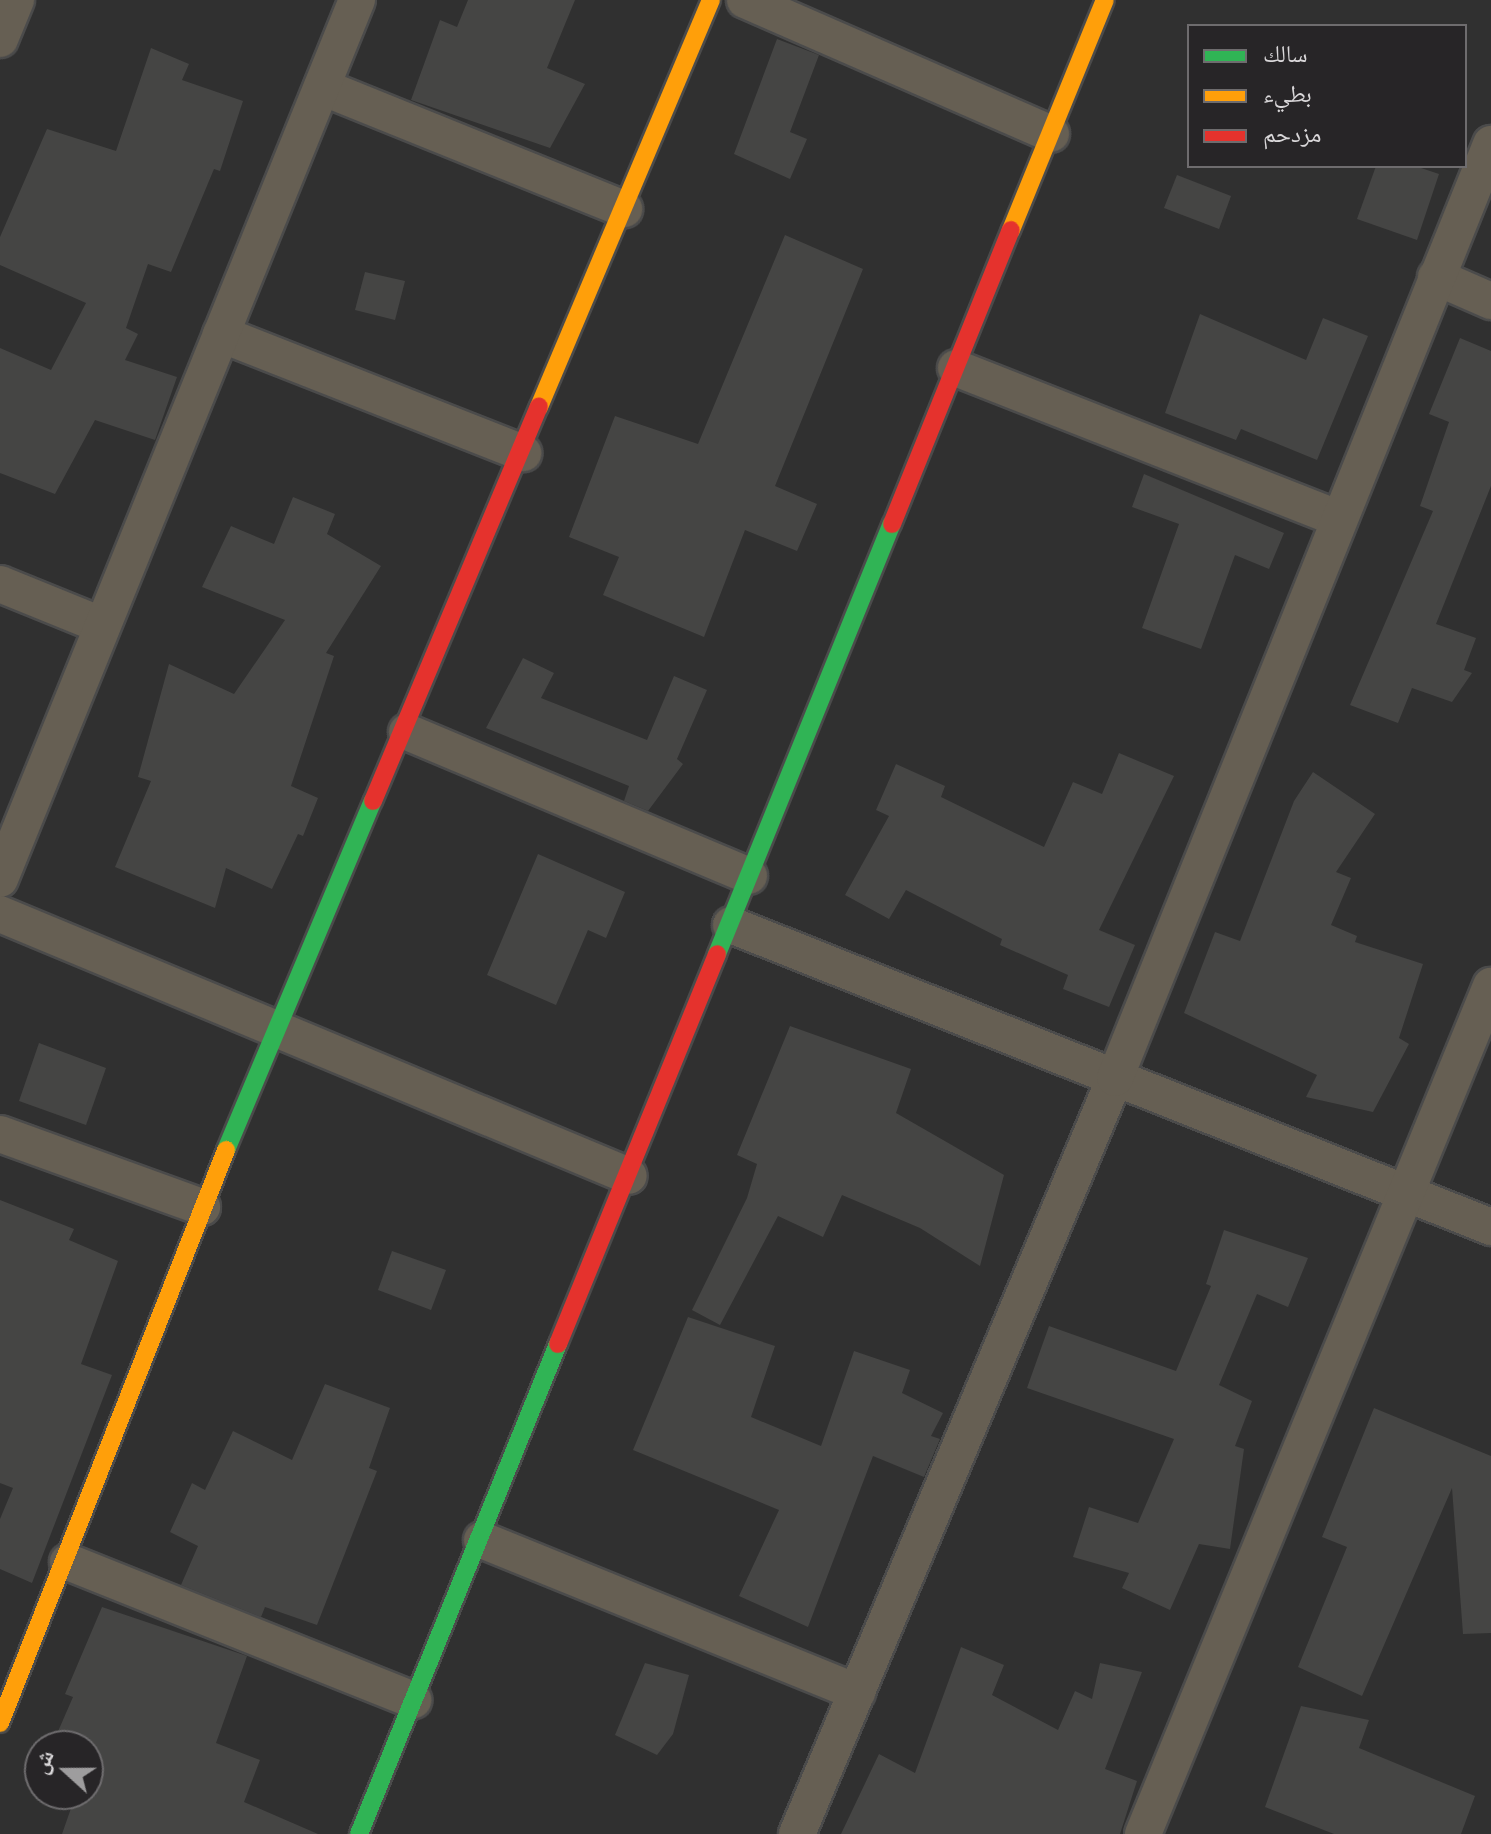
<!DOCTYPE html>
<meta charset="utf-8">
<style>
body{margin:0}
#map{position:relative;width:1491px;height:1834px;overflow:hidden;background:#303030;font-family:Signika,"Noto Naskh Arabic",sans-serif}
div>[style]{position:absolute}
.building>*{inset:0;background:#454544}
.roads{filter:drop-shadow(2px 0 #4b4b4b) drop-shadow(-2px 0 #4b4b4b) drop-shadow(0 2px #4b4b4b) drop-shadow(0 -2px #4b4b4b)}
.street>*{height:36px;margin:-18px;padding:0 18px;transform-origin:18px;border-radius:18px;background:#665f53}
.fast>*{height:18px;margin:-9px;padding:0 9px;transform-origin:9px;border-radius:9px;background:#30b455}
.slow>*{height:18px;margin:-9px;padding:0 9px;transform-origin:9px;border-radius:9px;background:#ff9f0a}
.jam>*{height:18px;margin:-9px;padding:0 9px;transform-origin:9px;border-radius:9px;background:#e5322d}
span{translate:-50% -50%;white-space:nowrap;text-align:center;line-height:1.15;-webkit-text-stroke:6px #272527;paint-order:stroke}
.legend{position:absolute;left:1187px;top:24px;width:280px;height:144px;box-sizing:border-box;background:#272527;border:2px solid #6e6c6e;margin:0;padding:10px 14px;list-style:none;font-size:24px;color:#d9d7d9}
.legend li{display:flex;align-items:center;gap:16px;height:40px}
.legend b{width:40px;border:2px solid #6e6c6e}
.north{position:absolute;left:24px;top:1730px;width:80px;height:80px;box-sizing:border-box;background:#272527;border:2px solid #6e6c6e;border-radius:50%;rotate:291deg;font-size:22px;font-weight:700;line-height:32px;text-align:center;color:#d9d7d9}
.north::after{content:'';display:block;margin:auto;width:28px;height:36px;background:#9e9d9e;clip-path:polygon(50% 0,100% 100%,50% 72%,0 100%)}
</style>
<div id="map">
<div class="building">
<i style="clip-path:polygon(468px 0,575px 0,547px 68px,585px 84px,550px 148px,411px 100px,440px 20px,457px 27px)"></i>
<i style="clip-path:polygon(777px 39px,819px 55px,790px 132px,807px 139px,790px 179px,734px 154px)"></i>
<i style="clip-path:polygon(151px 48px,189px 64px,182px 80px,243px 101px,220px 171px,214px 169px,171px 272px,148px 264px,126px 328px,138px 334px,125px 360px,177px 377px,155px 440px,95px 420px,55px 494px,0 473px,0 348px,51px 370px,86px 303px,0 265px,0 237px,47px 129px,116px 151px)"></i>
<i style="clip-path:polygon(1376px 166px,1415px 166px,1439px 174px,1417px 240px,1357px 219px)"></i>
<i style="clip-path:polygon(1177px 175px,1231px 196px,1219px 229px,1164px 208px)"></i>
<i style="clip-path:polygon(785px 235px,863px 269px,775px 486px,817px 504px,797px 551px,745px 530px,704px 637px,603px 595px,619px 557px,569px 537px,615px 416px,698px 444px)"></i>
<i style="clip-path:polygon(365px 272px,405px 281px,395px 320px,355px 310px)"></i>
<i style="clip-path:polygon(1200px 314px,1306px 360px,1323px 318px,1368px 336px,1317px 460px,1241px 429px,1236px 440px,1165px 413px)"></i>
<i style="clip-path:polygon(1460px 338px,1491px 351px,1491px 486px,1436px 624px,1476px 638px,1464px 670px,1472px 673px,1452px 702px,1412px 688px,1398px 723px,1350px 705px,1433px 511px,1420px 506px,1449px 422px,1429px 414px)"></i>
<i style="clip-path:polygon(1144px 474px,1284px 533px,1269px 569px,1235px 555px,1201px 649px,1142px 628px,1179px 524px,1132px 507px)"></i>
<i style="clip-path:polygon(293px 497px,335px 514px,327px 534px,381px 566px,326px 653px,334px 656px,291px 786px,318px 798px,303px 836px,298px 834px,272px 889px,226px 868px,215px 908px,115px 867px,151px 781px,138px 777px,169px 664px,234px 694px,285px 620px,202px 587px,231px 526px,274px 544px)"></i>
<i style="clip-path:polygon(523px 658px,554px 673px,541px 698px,647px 740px,674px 676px,707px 690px,677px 759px,683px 764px,648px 811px,624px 801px,629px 786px,486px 728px)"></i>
<i style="clip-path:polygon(1119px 753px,1174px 776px,1099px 930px,1135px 945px,1109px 1007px,1063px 989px,1068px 975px,1000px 945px,1002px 939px,906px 890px,889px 919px,845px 895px,889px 816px,876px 810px,896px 764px,945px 786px,941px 797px,1044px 847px,1073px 782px,1102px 794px)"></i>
<i style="clip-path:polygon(1313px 772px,1375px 814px,1336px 872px,1351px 878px,1331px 925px,1357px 936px,1355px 942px,1423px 964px,1399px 1038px,1409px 1044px,1373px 1112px,1306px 1097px,1317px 1075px,1184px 1013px,1215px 932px,1240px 941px,1294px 801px)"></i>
<i style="clip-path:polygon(538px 854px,625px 892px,606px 938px,588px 930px,556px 1005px,487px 975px)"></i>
<i style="clip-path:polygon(790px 1026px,911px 1069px,896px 1113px,1004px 1175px,980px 1266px,920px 1228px,842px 1195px,823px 1237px,778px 1216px,720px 1325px,692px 1310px,747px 1198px,757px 1164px,737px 1155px)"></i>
<i style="clip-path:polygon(39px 1043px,106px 1068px,86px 1125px,19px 1101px)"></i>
<i style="clip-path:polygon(0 1200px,74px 1229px,69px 1240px,118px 1261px,81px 1364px,112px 1375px,32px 1583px,0 1569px,0 1519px,13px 1488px,0 1483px)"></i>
<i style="clip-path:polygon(1224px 1230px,1308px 1258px,1288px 1307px,1257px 1294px,1219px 1385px,1252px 1401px,1235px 1446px,1244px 1449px,1230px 1549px,1199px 1544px,1170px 1610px,1122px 1588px,1129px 1573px,1073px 1557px,1089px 1507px,1138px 1523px,1174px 1439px,1027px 1388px,1049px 1326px,1176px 1371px,1211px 1286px,1206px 1284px)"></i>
<i style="clip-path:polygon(392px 1251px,446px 1270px,431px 1310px,378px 1290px)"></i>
<i style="clip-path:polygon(688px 1317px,775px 1346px,751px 1417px,821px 1446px,854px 1351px,910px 1370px,902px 1393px,943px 1413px,931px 1436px,940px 1439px,924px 1477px,873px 1456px,808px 1627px,739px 1596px,779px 1510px,633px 1450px)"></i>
<i style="clip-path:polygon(325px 1384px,390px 1408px,369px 1468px,377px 1471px,317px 1625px,265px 1607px,261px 1617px,181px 1585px,198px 1546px,170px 1532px,192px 1483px,205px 1490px,233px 1431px,292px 1460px)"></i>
<i style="clip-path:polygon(1374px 1408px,1491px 1456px,1491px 1633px,1463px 1634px,1452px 1488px,1362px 1696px,1298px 1667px,1347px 1547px,1322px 1537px)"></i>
<i style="clip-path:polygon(102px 1607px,247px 1656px,216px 1743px,260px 1760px,244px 1802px,318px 1834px,62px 1834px,76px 1794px,88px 1794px,91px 1750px,56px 1736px,73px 1697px,65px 1694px)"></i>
<i style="clip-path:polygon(961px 1647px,1004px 1665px,992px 1695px,1058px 1730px,1075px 1691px,1092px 1699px,1100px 1663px,1142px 1672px,1105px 1769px,1137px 1781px,1120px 1834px,841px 1834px,879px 1754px,915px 1773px)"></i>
<i style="clip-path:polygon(645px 1663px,689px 1675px,673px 1734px,657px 1755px,615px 1735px)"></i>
<i style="clip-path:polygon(1301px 1706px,1369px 1720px,1359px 1748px,1475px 1796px,1461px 1834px,1334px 1834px,1265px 1807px)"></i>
</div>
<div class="roads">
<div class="street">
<i style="left:745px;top:0;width:334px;rotate:23.6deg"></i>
<i style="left:0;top:39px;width:42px;rotate:-67.7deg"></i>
<i style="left:322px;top:87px;width:326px;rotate:22deg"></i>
<i style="left:1436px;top:277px;width:60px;rotate:23.6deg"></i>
<i style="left:221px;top:334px;width:325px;rotate:21.5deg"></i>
<i style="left:956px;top:368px;width:412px;rotate:21.5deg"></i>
<i style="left:0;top:584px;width:109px;rotate:22.1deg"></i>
<i style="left:407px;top:732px;width:371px;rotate:22.8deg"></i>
<i style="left:0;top:879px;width:949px;rotate:-67.9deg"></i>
<i style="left:0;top:914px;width:681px;rotate:22.61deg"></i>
<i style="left:731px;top:925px;width:818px;rotate:21.67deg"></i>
<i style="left:0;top:1134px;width:215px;rotate:19.9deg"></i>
<i style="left:482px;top:1540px;width:405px;rotate:22.1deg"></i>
<i style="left:68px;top:1562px;width:372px;rotate:21.8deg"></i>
<i style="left:797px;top:1834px;width:820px;rotate:-67.19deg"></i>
<i style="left:1115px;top:1078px;width:1007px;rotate:-68.07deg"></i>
<i style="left:1143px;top:1834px;width:917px;rotate:-67.69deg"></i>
</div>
<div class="fast">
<i style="left:717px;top:954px;width:464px;rotate:-67.9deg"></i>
<i style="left:226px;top:1150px;width:379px;rotate:-67.2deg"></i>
<i style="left:359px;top:1834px;width:529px;rotate:-67.9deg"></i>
</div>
<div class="slow">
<i style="left:1011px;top:230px;width:248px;rotate:-67.8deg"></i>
<i style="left:539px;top:407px;width:442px;rotate:-67.1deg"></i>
<i style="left:0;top:1723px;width:616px;rotate:-68.47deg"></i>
</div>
<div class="jam">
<i style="left:892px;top:524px;width:317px;rotate:-68deg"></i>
<i style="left:373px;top:801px;width:428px;rotate:-67.2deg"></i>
<i style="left:558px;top:1344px;width:421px;rotate:-67.8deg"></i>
</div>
</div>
<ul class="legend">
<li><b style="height:10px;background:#30b455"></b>سالك</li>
<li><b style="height:10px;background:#ff9f0a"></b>بطيء</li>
<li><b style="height:10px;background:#e5322d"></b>مزدحم</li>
</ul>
<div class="north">ش</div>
</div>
